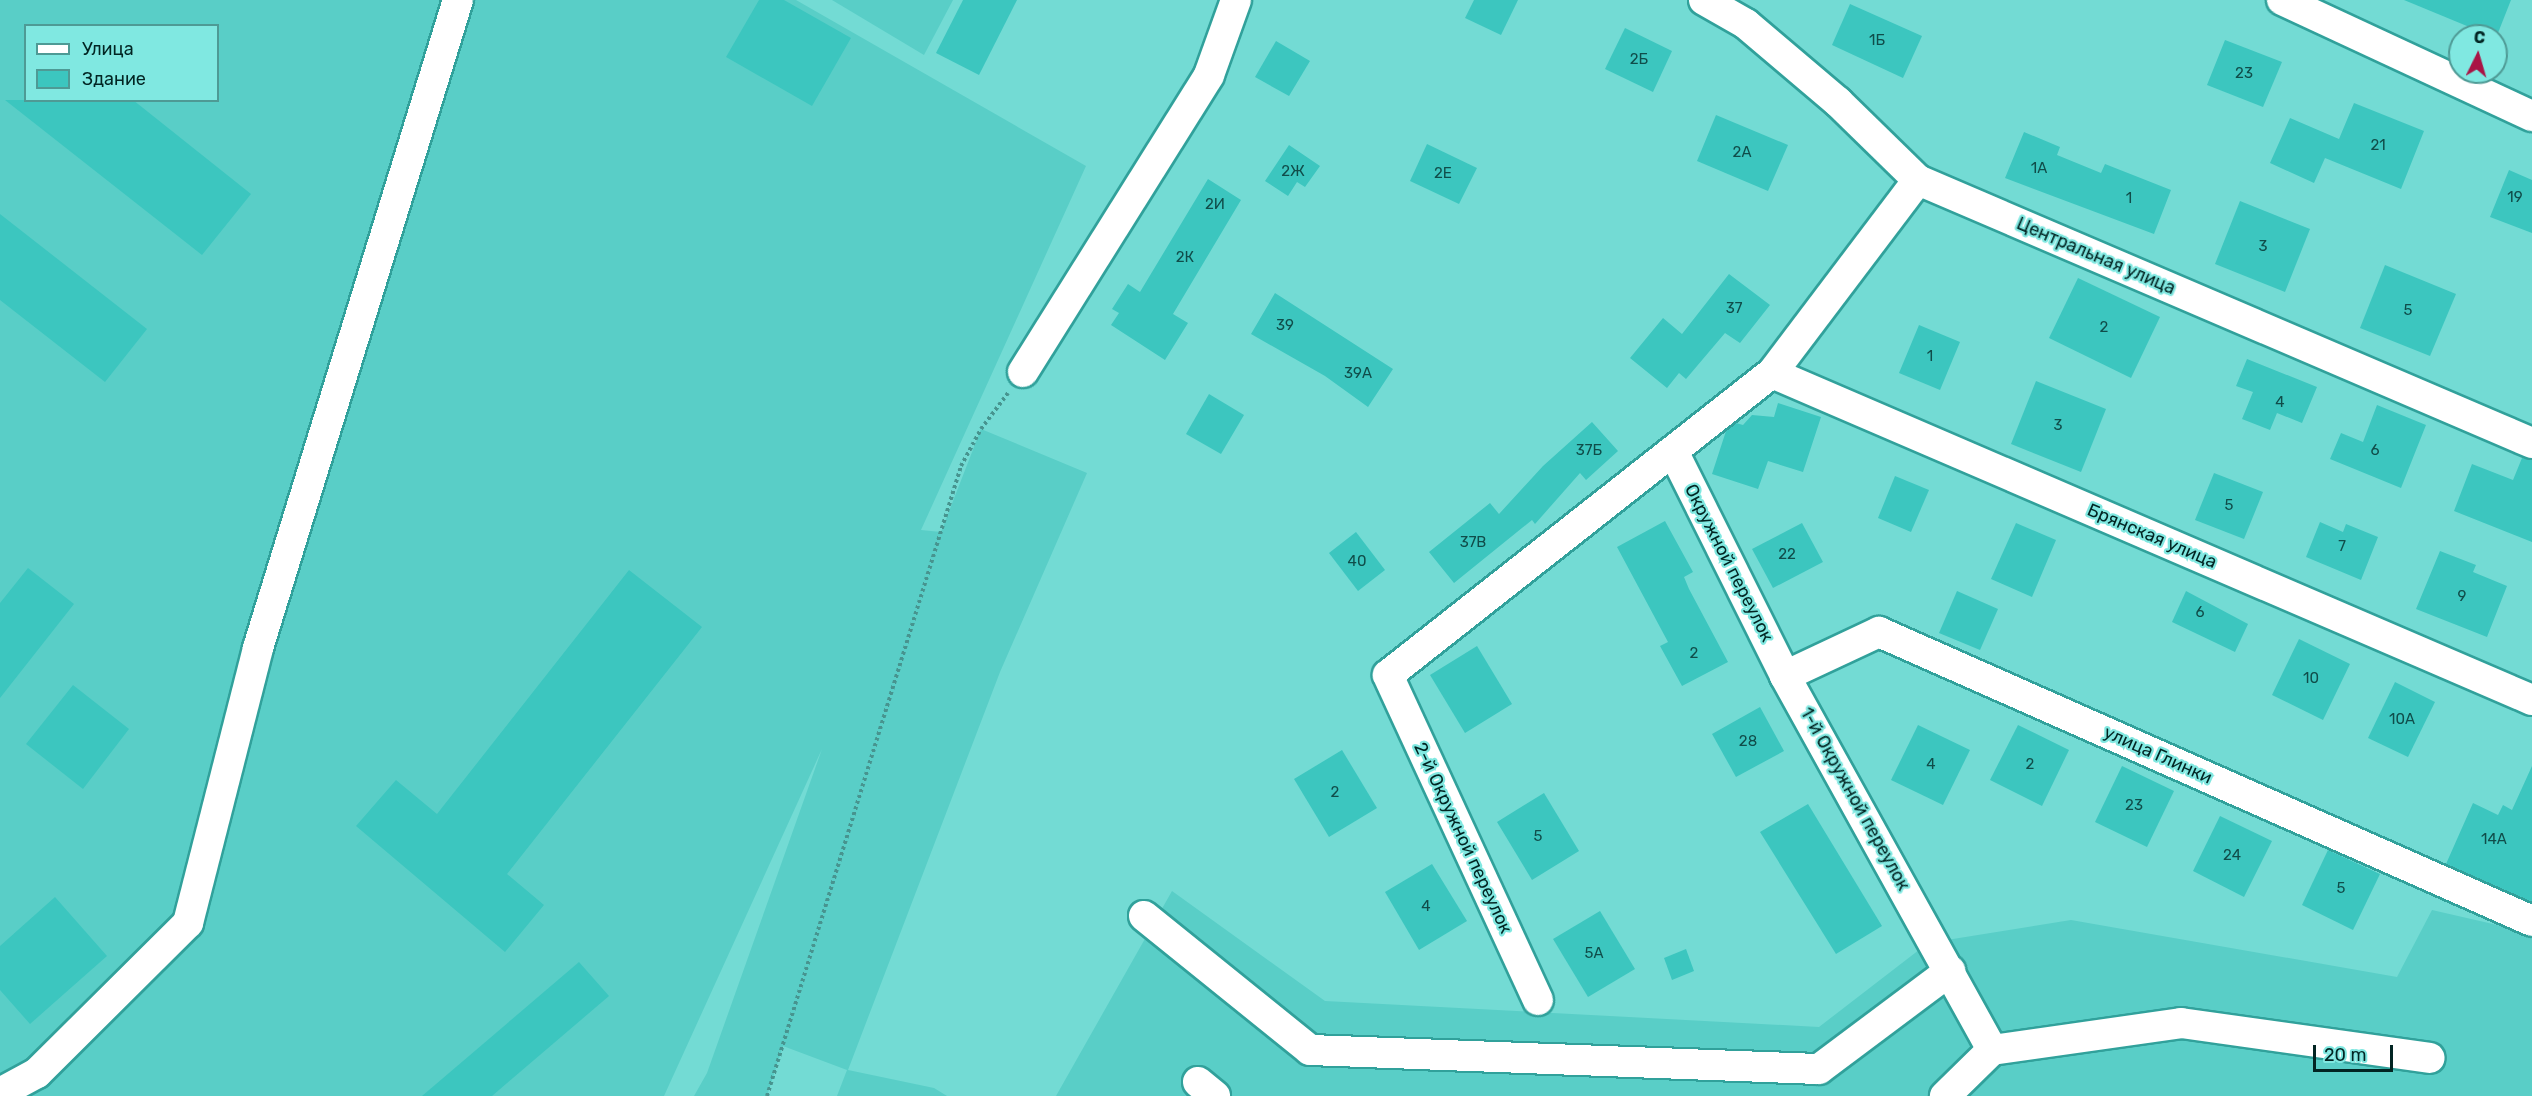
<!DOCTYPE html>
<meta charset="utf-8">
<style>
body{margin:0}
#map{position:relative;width:2532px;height:1096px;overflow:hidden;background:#73dbd4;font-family:Rubik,sans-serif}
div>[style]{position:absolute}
.built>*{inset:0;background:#59cec7}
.building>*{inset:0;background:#3cc6bf}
.path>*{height:4px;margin-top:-2px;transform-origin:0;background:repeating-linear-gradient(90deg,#47948f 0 3px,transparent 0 6px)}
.roads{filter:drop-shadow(2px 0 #31a19b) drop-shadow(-2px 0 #31a19b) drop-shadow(0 2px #31a19b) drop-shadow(0 -2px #31a19b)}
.minor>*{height:30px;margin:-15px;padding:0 15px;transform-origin:15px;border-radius:15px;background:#fff}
span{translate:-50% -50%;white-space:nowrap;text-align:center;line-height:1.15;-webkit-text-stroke:4.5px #80e8e1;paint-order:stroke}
.number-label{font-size:15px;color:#104d4a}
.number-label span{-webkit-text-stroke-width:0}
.street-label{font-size:18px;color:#022523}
.legend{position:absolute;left:24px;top:24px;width:195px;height:78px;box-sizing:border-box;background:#80e8e1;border:2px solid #4e9a95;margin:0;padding:8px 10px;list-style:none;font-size:18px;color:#022523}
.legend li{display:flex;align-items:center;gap:12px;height:30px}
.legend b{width:30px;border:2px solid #4e9a95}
.north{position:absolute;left:2448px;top:24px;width:60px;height:60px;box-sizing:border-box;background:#80e8e1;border:2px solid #4e9a95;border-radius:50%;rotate:5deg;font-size:16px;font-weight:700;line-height:24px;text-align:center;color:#022523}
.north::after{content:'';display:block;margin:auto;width:21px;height:27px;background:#a91345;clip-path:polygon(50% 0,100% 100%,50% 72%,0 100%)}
.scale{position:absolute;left:2313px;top:1045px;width:80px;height:27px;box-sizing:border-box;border:3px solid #022523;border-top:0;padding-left:8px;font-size:18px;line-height:21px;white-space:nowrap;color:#022523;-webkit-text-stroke:4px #80e8e1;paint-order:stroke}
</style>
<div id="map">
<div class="built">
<i style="clip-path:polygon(evenodd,0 0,796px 0,1086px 166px,921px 530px,941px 532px,981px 429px,1087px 473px,1000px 672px,848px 1070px,934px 1088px,947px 1096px,837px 1096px,847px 1070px,783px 1046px,767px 1096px,694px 1096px,707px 1073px,822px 749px,664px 1096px,0 1096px,0 0,26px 26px,218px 26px,218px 100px,26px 100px,26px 26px)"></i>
<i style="clip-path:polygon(832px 0,953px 0,924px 55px)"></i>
<i style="clip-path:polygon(1172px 891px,1325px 1001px,1819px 1027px,1928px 943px,2071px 920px,2397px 977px,2432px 910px,2532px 933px,2532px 1096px,1056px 1096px)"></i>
</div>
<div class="building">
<i style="clip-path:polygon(759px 0,784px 0,851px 38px,812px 106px,726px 57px)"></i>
<i style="clip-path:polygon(963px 0,1017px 0,979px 75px,936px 53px)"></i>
<i style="clip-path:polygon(1474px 0,1518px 0,1501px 35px,1465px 18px)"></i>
<i style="clip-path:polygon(2404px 0,2511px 0,2496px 38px)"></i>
<i style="clip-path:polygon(1850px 4px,1922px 36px,1903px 78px,1832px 45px)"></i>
<i style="clip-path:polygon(1625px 28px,1672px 51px,1653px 92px,1605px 69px)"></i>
<i style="clip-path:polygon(2225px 40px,2282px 62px,2263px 107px,2207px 85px)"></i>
<i style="clip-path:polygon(1276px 41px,1310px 61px,1289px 96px,1255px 77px)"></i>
<i style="clip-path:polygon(5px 100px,133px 100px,251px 194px,202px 255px)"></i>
<i style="clip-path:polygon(2354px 103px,2424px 131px,2401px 189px,2325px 158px,2314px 183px,2270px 163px,2290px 118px,2339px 139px)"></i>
<i style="clip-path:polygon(1716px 115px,1788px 145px,1768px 191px,1697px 161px)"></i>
<i style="clip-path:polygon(2024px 132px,2060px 147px,2057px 155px,2101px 173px,2105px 164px,2171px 190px,2154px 234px,2005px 178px)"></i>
<i style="clip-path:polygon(1427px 144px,1477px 168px,1459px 204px,1410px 181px)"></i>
<i style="clip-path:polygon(1289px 145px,1320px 166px,1305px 187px,1297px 182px,1288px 196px,1265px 181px)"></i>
<i style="clip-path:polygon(2509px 170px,2532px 180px,2532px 233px,2490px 217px)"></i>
<i style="clip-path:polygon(1208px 179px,1241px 200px,1173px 314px,1188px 323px,1165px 360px,1111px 325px,1119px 313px,1112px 309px,1128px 284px,1140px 292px)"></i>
<i style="clip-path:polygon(2240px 201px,2310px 229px,2285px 292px,2215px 264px)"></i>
<i style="clip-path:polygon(0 214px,147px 329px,105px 382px,0 300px)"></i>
<i style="clip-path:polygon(2385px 265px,2456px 294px,2430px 356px,2360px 328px)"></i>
<i style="clip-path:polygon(1729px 274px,1770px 305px,1740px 343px,1725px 333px,1686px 379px,1679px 373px,1667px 388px,1630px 358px,1663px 318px,1682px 334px)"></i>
<i style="clip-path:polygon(2078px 278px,2160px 317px,2131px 378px,2049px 338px)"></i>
<i style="clip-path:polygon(1275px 293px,1393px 369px,1368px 407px,1325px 376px,1251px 334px)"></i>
<i style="clip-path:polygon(1919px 325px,1960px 342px,1940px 390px,1899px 373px)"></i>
<i style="clip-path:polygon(2247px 359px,2317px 387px,2302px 423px,2277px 413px,2270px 430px,2242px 419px,2253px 392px,2236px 386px)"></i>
<i style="clip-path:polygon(2036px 381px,2106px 409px,2081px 472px,2011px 444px)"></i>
<i style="clip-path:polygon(1209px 394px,1244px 415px,1221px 454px,1186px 434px)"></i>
<i style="clip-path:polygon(1778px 403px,1821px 417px,1803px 472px,1768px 461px,1758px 489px,1712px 474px,1726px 431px,1736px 423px,1743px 425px,1752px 415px,1774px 417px)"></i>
<i style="clip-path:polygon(2377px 405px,2426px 425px,2401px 488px,2330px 459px,2341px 433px,2363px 442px)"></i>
<i style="clip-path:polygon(1592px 422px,1618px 451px,1586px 480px,1580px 473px,1535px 524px,1532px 520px,1454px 583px,1429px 552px,1490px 503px,1499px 514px,1543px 466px)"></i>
<i style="clip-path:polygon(2522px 458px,2532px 460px,2532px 542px,2454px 511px,2472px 464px,2513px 480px)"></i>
<i style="clip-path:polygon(2214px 473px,2263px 492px,2244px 539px,2195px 520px)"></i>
<i style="clip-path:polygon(1895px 476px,1929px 490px,1911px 532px,1878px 518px)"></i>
<i style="clip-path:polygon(1665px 521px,1693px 572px,1684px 577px,1689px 589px,1728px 662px,1682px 686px,1660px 646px,1668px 642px,1617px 547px)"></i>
<i style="clip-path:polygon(2320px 522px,2343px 532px,2346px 524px,2378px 537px,2361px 580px,2306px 557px)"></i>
<i style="clip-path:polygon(1802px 523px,1823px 562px,1773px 588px,1752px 549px)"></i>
<i style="clip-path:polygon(2016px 523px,2056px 540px,2032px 597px,1991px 579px)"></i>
<i style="clip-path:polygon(1356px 532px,1385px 570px,1358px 591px,1329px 553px)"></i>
<i style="clip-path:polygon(2440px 551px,2476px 565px,2473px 572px,2507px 586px,2487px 637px,2416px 609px)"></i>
<i style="clip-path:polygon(28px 568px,74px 604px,0 698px,0 603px)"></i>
<i style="clip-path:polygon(629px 570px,702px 627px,507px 874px,544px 905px,505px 952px,356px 826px,396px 780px,437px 814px)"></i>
<i style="clip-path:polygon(1957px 591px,1998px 609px,1980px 650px,1939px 633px)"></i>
<i style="clip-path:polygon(2186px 591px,2248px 624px,2235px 652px,2172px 622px)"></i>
<i style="clip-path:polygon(2299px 639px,2350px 664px,2323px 720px,2272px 695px)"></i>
<i style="clip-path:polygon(1477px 646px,1512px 704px,1465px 733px,1430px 675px)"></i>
<i style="clip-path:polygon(2395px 682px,2435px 702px,2408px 757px,2368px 738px)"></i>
<i style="clip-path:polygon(73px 685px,129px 729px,83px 789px,26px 744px)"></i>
<i style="clip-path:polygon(1760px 707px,1784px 751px,1736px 777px,1712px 734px)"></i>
<i style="clip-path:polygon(1918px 725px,1970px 750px,1943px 805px,1891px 780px)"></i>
<i style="clip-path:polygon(2018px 725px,2069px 750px,2042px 806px,1990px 780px)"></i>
<i style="clip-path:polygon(1342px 750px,1377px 808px,1329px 837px,1294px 779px)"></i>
<i style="clip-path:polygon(2122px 766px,2174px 791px,2147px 847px,2095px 822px)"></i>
<i style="clip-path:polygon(2532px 766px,2532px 902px,2446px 864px,2473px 803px,2498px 815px,2503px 805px,2512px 810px)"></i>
<i style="clip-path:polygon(1544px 793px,1579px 851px,1532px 880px,1497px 822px)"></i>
<i style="clip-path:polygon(1808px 804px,1882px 926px,1836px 954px,1760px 832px)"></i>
<i style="clip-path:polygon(2220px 816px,2272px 841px,2244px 897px,2193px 871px)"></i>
<i style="clip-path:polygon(2328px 850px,2380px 874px,2353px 930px,2302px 905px)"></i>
<i style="clip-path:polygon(1432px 864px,1467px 921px,1419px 950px,1385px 892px)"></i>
<i style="clip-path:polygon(55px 897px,107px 956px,30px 1024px,0 990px,0 946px)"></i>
<i style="clip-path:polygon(1600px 911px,1635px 969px,1588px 997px,1553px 939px)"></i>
<i style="clip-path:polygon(1686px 949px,1694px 971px,1672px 980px,1664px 958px)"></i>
<i style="clip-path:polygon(579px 962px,609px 996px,492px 1096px,422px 1096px)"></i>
</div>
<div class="path">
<i style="left:767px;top:1096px;width:659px;rotate:-72.88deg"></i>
<i style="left:961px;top:466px;width:42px;rotate:-61.6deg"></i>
<i style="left:981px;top:429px;width:45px;rotate:-53.1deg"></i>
</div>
<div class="roads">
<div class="minor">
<i style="left:1704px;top:0;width:48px;rotate:29.7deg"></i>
<i style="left:1746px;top:24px;width:121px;rotate:40.3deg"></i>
<i style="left:1838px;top:102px;width:112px;rotate:44.3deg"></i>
<i style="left:1918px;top:180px;width:668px;rotate:23.19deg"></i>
<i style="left:2282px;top:0;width:276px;rotate:24.9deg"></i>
<i style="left:1023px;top:372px;width:350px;rotate:-57.9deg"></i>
<i style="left:1209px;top:75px;width:80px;rotate:-70.2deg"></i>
<i style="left:1772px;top:373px;width:827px;rotate:23.28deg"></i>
<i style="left:1673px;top:451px;width:251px;rotate:63.5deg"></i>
<i style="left:1785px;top:676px;width:427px;rotate:61deg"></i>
<i style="left:1992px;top:1050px;width:66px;rotate:135.6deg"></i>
<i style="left:1785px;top:676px;width:104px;rotate:-25.1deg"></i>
<i style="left:1879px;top:632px;width:714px;rotate:23.87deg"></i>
<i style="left:1144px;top:916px;width:213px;rotate:38.9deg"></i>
<i style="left:1310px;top:1050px;width:509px;rotate:2.14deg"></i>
<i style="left:1819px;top:1069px;width:164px;rotate:-36.8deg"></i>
<i style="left:1538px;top:1000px;width:358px;rotate:-114.8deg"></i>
<i style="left:1388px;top:675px;width:489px;rotate:-38.2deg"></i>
<i style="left:1772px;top:373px;width:242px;rotate:-52.9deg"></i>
<i style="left:1992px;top:1050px;width:191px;rotate:-8.1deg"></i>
<i style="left:2181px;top:1023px;width:251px;rotate:8deg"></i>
<i style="left:1198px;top:1082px;width:22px;rotate:39deg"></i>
<i style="left:0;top:1093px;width:42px;rotate:-28.4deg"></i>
<i style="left:37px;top:1073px;width:213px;rotate:-44.8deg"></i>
<i style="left:188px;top:923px;width:284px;rotate:-75.7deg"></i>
<i style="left:258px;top:648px;width:678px;rotate:-72.85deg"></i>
</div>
</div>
<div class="number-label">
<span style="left:1877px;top:41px">1Б</span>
<span style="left:1639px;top:60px">2Б</span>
<span style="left:2244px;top:74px">23</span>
<span style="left:2378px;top:146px">21</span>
<span style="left:1742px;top:153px">2А</span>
<span style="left:2039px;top:169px">1А</span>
<span style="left:1293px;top:172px">2Ж</span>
<span style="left:1443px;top:174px">2Е</span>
<span style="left:2515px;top:198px">19</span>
<span style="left:2129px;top:199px">1</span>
<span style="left:1215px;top:205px">2И</span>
<span style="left:2263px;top:247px">3</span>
<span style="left:1185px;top:258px">2К</span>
<span style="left:1734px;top:309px">37</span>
<span style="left:2408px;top:311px">5</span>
<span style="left:1285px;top:326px">39</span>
<span style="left:2104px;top:328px">2</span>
<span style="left:1930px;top:357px">1</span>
<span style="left:1358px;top:374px">39А</span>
<span style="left:2280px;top:403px">4</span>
<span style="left:2058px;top:426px">3</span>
<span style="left:1589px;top:451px">37Б</span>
<span style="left:2375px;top:451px">6</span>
<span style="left:2229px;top:506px">5</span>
<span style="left:1473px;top:543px">37В</span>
<span style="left:2342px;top:547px">7</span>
<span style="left:1787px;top:555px">22</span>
<span style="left:1357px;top:562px">40</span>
<span style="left:2462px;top:597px">9</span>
<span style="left:2200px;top:613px">6</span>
<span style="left:1694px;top:654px">2</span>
<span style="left:2311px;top:679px">10</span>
<span style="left:2402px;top:720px">10А</span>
<span style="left:1748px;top:742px">28</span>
<span style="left:1931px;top:765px">4</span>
<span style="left:2030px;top:765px">2</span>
<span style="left:1335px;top:793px">2</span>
<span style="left:2134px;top:806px">23</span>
<span style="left:1538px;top:837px">5</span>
<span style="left:2494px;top:840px">14А</span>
<span style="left:2232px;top:856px">24</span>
<span style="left:2341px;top:889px">5</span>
<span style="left:1426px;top:907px">4</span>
<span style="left:1594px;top:954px">5А</span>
</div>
<div class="street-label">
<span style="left:2096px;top:256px;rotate:23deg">Центральная улица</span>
<span style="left:2152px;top:536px;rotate:23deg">Брянская улица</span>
<span style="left:1729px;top:563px;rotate:63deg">Окружной переулок</span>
<span style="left:2158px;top:755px;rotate:24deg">улица Глинки</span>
<span style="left:1855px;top:799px;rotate:61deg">1-й Окружной переулок</span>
<span style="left:1463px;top:838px;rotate:65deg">2-й Окружной переулок</span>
</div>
<ul class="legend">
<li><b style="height:8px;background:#fff"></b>Улица</li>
<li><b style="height:16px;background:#3cc6bf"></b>Здание</li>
</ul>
<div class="north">С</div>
<div class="scale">20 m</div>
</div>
